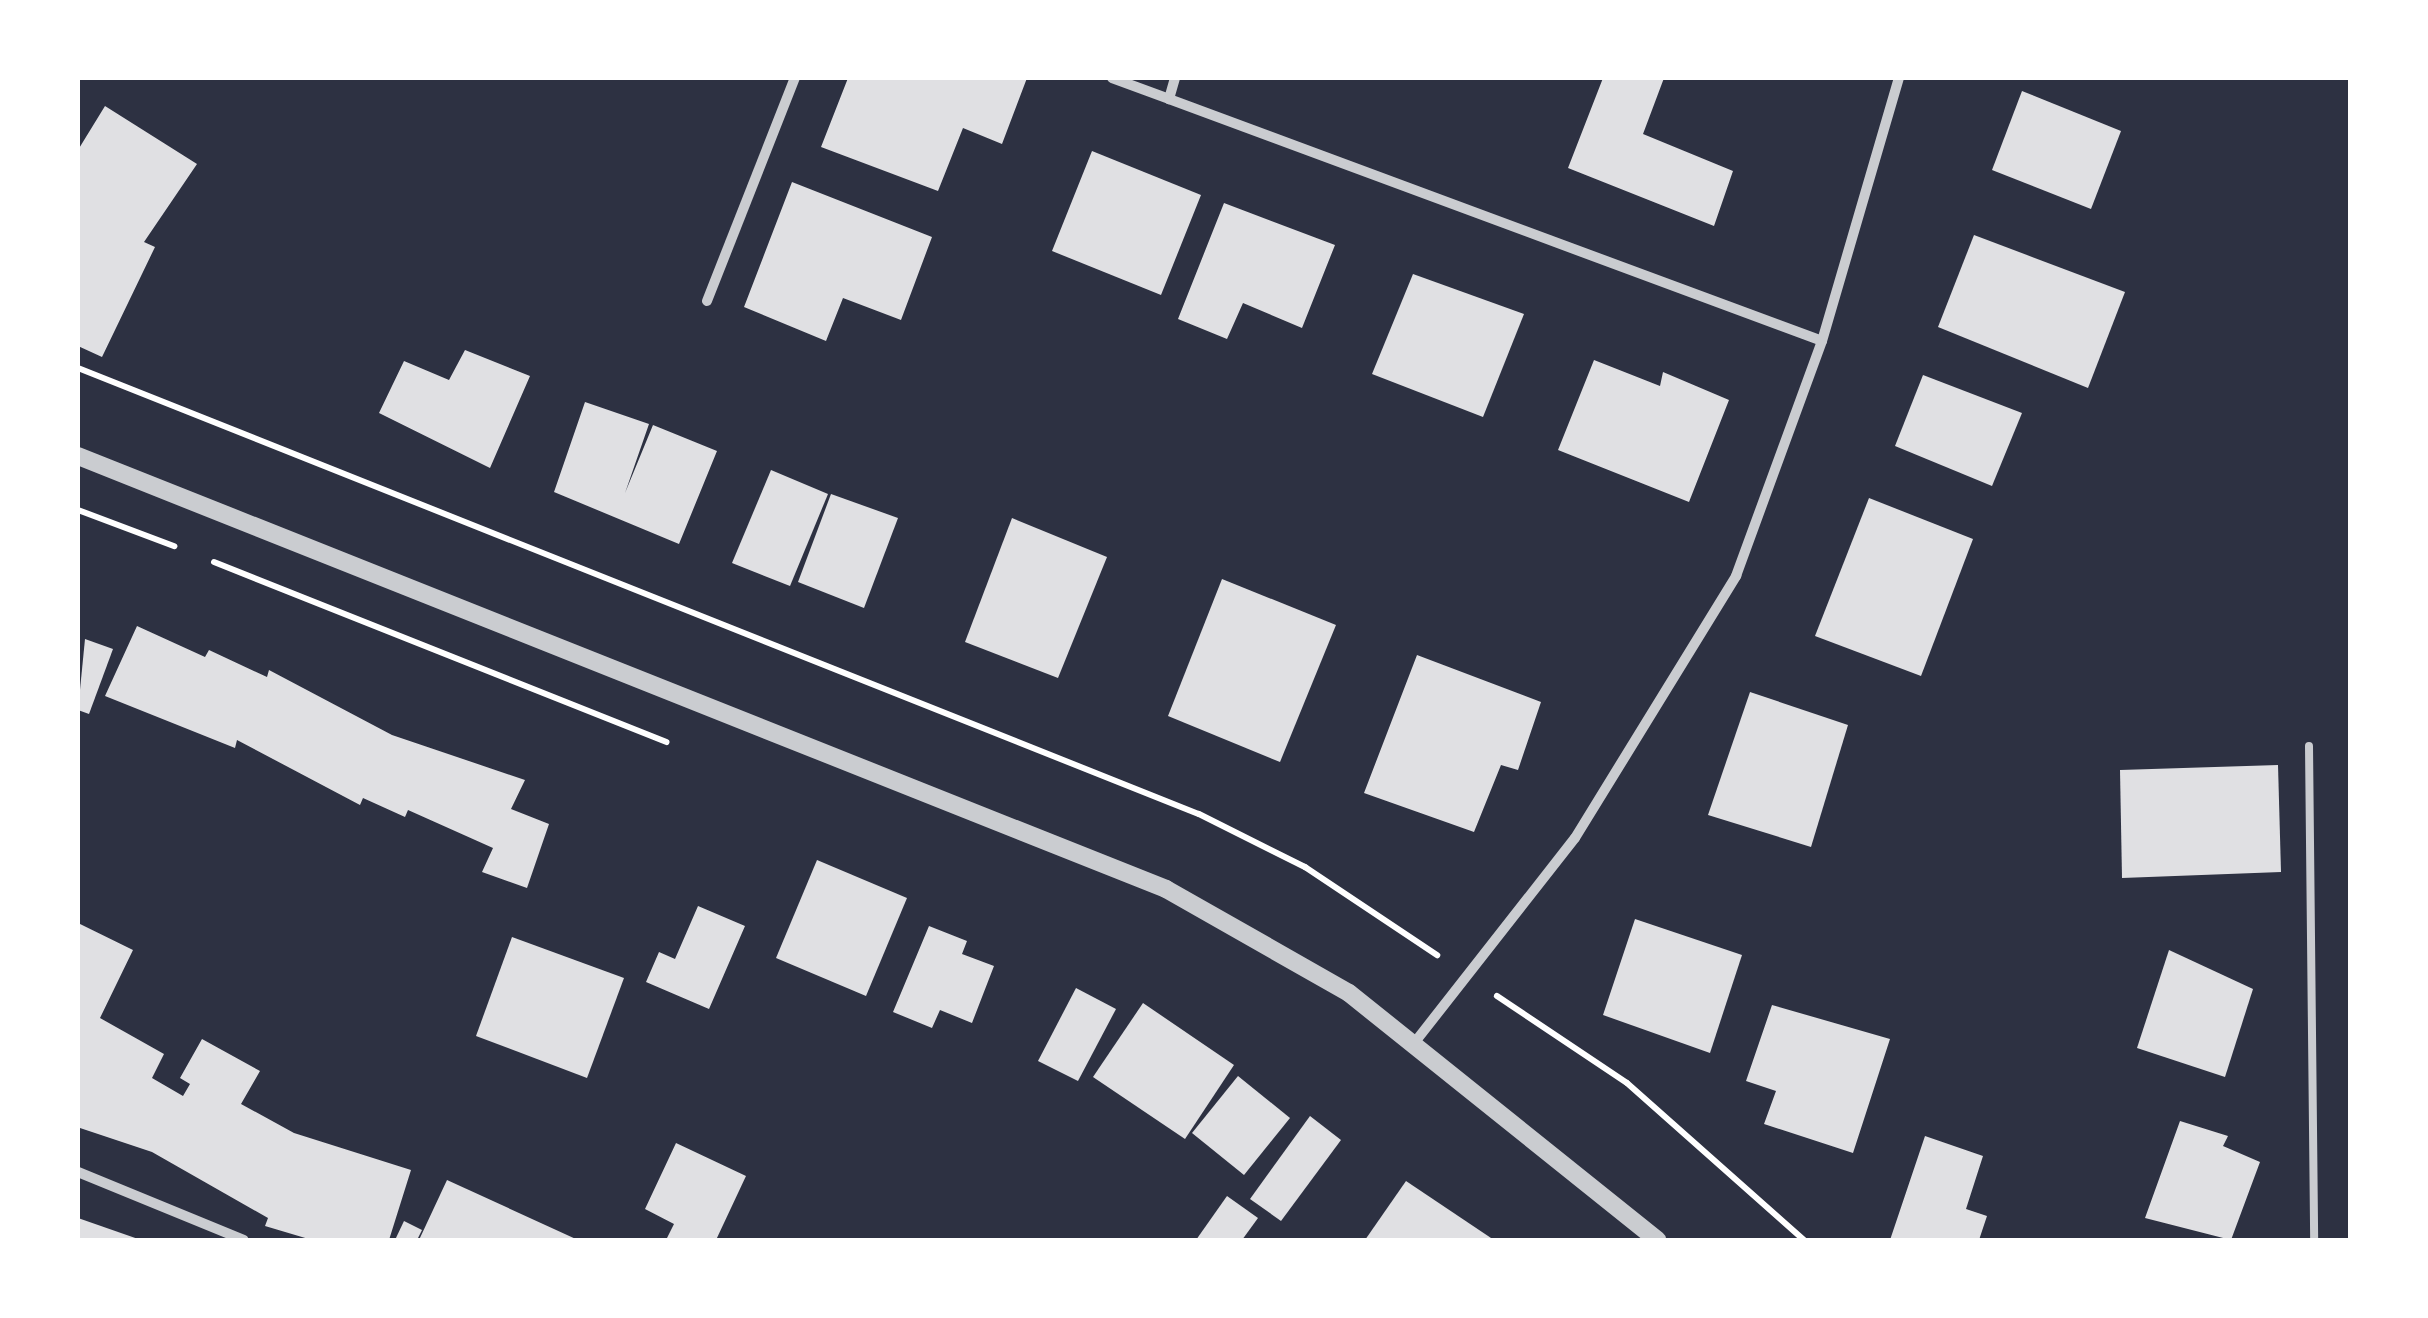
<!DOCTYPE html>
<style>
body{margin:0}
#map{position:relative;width:2428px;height:1318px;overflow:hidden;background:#2d3142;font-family:Rubik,sans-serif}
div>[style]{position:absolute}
.building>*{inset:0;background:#e0e0e3}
.path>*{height:6px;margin:-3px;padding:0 3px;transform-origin:3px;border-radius:3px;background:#fff}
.service>*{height:8px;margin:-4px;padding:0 4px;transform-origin:4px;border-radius:4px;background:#caccd0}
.minor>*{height:10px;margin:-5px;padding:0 5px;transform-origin:5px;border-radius:5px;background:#caccd0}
.tertiary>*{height:18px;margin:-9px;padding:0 9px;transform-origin:9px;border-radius:9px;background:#caccd0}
span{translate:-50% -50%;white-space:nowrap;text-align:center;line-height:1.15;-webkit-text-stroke:10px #fff;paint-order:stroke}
.frame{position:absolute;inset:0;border:80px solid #fff;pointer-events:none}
</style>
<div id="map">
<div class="building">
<i style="clip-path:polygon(848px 78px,1027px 78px,1002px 144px,963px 128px,938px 191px,821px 147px)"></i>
<i style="clip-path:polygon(1603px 78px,1664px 78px,1643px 134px,1733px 171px,1714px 226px,1568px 168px)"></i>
<i style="clip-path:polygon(2022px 91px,2121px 131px,2091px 209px,1992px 170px)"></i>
<i style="clip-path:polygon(105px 106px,197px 164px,144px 242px,155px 247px,102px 357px,78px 346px,78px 150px)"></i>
<i style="clip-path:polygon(1092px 151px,1201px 195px,1161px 295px,1052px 251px)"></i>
<i style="clip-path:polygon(792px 182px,932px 237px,901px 320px,843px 298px,826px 341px,744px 307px)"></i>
<i style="clip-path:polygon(1224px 203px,1335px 245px,1302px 328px,1243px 303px,1227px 339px,1178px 319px)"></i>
<i style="clip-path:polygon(1974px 235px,2125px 292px,2088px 388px,1938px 327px)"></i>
<i style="clip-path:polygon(1413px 274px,1524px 314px,1483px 417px,1372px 374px)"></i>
<i style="clip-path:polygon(465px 350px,530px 376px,490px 468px,379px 413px,404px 361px,449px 380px)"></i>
<i style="clip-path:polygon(1594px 360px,1660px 386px,1663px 372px,1729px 400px,1689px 502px,1558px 450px)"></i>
<i style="clip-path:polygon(1923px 375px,2022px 413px,1992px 486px,1895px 446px)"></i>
<i style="clip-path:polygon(585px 402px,649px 424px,625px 493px,653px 425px,717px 451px,679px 544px,554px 492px)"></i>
<i style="clip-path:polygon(771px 470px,828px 494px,790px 586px,732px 563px)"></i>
<i style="clip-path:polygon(831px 494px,898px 518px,864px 608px,798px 582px)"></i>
<i style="clip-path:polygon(1869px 498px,1973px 539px,1921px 676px,1815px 636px)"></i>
<i style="clip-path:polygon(1012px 518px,1107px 557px,1058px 678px,965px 642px)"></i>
<i style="clip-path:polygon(1222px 579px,1336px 625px,1280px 762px,1168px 716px)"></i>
<i style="clip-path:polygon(137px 626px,205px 657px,209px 650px,267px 677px,269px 670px,392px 735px,525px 780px,511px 809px,549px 824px,527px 888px,482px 872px,493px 848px,408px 810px,405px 817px,363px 798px,360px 805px,237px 740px,235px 748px,105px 696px)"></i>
<i style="clip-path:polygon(85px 639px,113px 649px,89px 714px,78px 710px)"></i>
<i style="clip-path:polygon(1417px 655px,1541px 702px,1518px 770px,1501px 765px,1474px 832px,1364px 793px)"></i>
<i style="clip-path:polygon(1750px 692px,1848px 725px,1811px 847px,1708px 815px)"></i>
<i style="clip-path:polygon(2278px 765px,2281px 872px,2122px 878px,2120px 770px)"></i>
<i style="clip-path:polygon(817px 860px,907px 898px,866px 996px,776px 958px)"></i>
<i style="clip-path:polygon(698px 906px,745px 926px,709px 1009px,646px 982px,659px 952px,675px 959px)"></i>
<i style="clip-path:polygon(1635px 919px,1742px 955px,1710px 1053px,1603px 1015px)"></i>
<i style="clip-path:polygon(78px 923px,133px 950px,100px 1018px,164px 1054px,152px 1078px,183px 1096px,190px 1084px,180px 1078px,202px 1039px,260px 1071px,241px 1104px,294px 1133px,411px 1170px,389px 1240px,312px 1240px,265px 1226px,268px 1218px,152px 1152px,80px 1128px)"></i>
<i style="clip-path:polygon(929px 926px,967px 941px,962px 954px,994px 966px,972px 1023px,940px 1010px,932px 1028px,893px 1012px)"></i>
<i style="clip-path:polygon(512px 937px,624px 978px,587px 1078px,476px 1036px)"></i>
<i style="clip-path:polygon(2169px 950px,2253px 989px,2225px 1077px,2137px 1048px)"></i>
<i style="clip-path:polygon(1076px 988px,1116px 1009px,1078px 1081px,1038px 1061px)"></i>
<i style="clip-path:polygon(1143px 1003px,1234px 1065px,1185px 1139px,1093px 1077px)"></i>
<i style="clip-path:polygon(1772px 1005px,1890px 1039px,1853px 1153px,1764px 1124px,1776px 1091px,1746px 1081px)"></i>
<i style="clip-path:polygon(1238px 1076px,1290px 1118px,1244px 1175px,1192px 1133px)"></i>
<i style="clip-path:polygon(1310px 1116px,1341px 1140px,1281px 1221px,1250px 1199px)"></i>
<i style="clip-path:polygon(2180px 1121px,2228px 1136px,2223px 1146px,2260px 1162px,2231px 1240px,2145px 1218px)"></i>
<i style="clip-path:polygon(1925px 1136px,1983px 1156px,1966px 1209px,1987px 1216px,1979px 1240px,1890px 1240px)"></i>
<i style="clip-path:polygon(676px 1143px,746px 1176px,716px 1240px,666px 1240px,674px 1224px,645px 1209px)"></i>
<i style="clip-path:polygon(447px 1180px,578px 1240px,419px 1240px)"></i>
<i style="clip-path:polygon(1406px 1181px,1494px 1240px,1365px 1240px)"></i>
<i style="clip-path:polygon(1227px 1196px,1258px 1218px,1242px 1240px,1196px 1240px)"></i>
<i style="clip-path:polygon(78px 1218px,141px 1240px,78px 1240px)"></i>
<i style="clip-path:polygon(404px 1221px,422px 1230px,417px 1240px,395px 1240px)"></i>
</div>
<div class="path">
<i style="left:78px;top:368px;width:1206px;rotate:21.7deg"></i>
<i style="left:1199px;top:814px;width:119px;rotate:26.6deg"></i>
<i style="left:1305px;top:867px;width:159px;rotate:33.7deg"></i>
<i style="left:78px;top:510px;width:103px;rotate:20.6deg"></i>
<i style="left:214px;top:562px;width:487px;rotate:21.7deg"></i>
<i style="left:1497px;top:996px;width:156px;rotate:33.8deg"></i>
<i style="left:1627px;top:1083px;width:237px;rotate:41.6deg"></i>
</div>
<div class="service">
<i style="left:2309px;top:746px;width:494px;rotate:89.4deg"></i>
</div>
<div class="minor">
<i style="left:1112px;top:78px;width:61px;rotate:20.2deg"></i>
<i style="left:1175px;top:78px;width:22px;rotate:106deg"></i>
<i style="left:1169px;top:99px;width:696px;rotate:20.33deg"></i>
<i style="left:707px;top:301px;width:240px;rotate:-68.5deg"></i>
<i style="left:1415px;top:1042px;width:259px;rotate:-51.9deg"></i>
<i style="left:1575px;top:838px;width:308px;rotate:-58.4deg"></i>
<i style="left:1736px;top:576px;width:250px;rotate:-69.9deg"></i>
<i style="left:1822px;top:341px;width:274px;rotate:-73.7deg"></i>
<i style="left:78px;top:1172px;width:179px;rotate:22.3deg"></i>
</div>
<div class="tertiary">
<i style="left:78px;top:456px;width:1171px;rotate:21.7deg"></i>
<i style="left:1166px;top:889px;width:210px;rotate:29.6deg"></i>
<i style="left:1349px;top:993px;width:395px;rotate:38.7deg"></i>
</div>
<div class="frame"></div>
</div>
